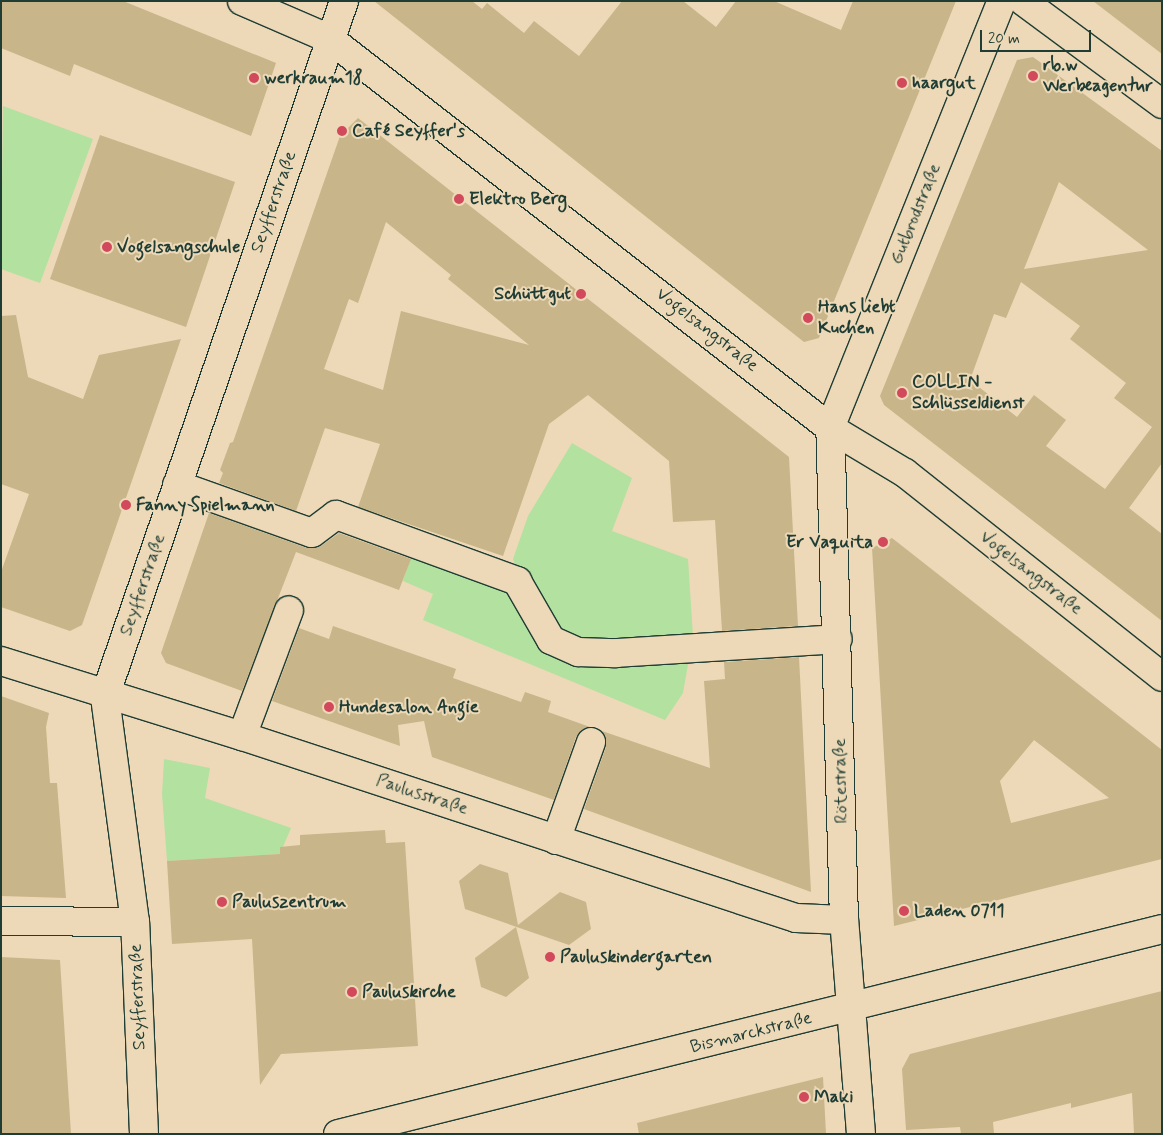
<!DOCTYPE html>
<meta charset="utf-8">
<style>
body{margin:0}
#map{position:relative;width:1163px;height:1135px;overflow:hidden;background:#edd9b7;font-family:Mynerve,sans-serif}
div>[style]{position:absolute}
.green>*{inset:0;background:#b3e1a0}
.building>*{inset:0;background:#c8b58a}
.roads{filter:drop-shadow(1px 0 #1f3d34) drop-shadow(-1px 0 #1f3d34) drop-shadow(0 1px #1f3d34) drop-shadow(0 -1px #1f3d34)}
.minor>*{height:28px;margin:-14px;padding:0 14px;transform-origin:14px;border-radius:14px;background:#edd9b7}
.dots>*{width:14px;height:14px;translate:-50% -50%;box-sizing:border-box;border:2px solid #edd9b7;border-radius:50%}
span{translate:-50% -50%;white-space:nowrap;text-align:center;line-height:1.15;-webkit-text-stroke:4px #edd9b7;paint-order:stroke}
.poi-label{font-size:18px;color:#1f3d34;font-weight:700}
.left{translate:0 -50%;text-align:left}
.right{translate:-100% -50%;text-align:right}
.street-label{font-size:18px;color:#1f3d34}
.frame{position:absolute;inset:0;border:2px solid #1f3d34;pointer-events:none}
.scale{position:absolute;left:980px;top:30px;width:111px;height:22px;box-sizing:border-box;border:2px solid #1f3d34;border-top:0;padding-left:6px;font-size:15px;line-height:18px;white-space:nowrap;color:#1f3d34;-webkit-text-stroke:4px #edd9b7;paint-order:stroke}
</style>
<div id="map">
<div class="green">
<i style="clip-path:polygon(3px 106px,93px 139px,40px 283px,1px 269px)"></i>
<i style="clip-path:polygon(572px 443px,632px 478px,612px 531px,688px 559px,693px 636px,683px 693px,665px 720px,423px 620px,433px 594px,403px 581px,411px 557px,505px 591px,516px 568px,513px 559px,528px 516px)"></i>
<i style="clip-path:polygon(164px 759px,210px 768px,205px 798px,291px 828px,280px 854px,167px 861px,162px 794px)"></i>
</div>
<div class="building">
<i style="clip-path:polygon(1px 1px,123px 1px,276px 63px,251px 136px,74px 64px,70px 76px,1px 48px)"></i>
<i style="clip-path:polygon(374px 1px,472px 1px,482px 9px,487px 3px,524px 33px,534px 21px,579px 56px,622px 1px,683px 1px,716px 27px,736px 1px,774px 1px,841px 30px,853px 1px,956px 1px,819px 338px,804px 342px)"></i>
<i style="clip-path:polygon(1093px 1px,1162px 1px,1162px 54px)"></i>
<i style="clip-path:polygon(evenodd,1033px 57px,1162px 151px,1162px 463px,1129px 508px,1162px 534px,1162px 621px,884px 405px,880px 396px,1017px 60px,1033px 57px,1059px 182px,1148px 250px,1024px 269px,1059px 182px,1033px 57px,1021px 282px,1080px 326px,1070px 339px,1126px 383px,1114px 398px,1152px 427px,1105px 489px,1046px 446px,1066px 420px,1034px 395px,1017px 417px,970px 380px,994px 314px,1006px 318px,1021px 282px)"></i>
<i style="clip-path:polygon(evenodd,358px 118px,789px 457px,798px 626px,722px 631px,715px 520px,673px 522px,669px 461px,588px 395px,549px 424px,503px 556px,358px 507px,380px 444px,325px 428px,296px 511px,219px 483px,223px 473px,220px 470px,230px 443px,233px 442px,340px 136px,358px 118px,386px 222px,451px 275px,448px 279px,529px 345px,401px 311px,383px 390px,324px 369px,349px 299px,358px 303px,386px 222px)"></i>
<i style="clip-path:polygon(100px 135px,235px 182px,186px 327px,50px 279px)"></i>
<i style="clip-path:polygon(16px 315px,28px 377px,83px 399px,99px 355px,181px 339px,82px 625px,70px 631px,1px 607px,1px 572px,29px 494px,1px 484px,1px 316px)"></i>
<i style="clip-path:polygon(209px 513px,307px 548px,321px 546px,339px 533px,411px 559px,399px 590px,296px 552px,242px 691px,166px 663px,161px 653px)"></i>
<i style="clip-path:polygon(evenodd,892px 538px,1162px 750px,1162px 859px,894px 926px,872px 548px,892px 538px,1034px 740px,1109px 798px,1011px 823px,1000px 781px,1034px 740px)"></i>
<i style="clip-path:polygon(333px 626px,456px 669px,453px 678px,521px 702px,525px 692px,551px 701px,548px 712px,590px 727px,581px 730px,576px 737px,554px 800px,432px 757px,424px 721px,398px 725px,400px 746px,272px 701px,299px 628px,329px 639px)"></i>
<i style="clip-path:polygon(799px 657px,811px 892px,584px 809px,606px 747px,606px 739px,602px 731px,710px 768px,704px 681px,725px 679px,724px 662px)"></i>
<i style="clip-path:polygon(1px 696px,49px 713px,46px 727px,50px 783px,57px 783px,66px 898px,1px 896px)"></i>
<i style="clip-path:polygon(385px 830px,386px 843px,405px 842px,418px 1046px,281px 1054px,260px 1085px,252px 939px,172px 944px,167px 861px,280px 854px,280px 847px,300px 845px,300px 835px)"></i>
<i style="clip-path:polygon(480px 864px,508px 873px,518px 925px,560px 892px,586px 902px,591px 929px,569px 945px,465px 909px,459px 881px)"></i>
<i style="clip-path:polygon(516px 927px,529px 978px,506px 997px,481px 987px,475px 958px)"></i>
<i style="clip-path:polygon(1px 957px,60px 960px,71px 1134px,1px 1134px)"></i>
<i style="clip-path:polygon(1162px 991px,1162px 1134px,1134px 1134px,1132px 1093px,1071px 1108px,1071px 1103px,993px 1122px,994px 1134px,961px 1134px,960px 1127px,906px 1130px,902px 1069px,910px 1054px)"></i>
<i style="clip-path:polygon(823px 1077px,826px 1134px,639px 1134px,637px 1123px)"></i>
</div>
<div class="roads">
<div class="minor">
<i style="left:242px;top:1px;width:96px;rotate:23.4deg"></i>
<i style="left:330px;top:39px;width:633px;rotate:37.88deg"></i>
<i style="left:830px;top:428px;width:87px;rotate:31deg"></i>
<i style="left:905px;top:473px;width:328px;rotate:38.4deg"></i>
<i style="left:1023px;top:1px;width:173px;rotate:36.5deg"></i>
<i style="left:177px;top:485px;width:143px;rotate:19.6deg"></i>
<i style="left:312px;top:533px;width:30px;rotate:-37deg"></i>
<i style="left:336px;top:515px;width:193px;rotate:20deg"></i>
<i style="left:517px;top:581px;width:68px;rotate:60deg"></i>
<i style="left:551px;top:640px;width:30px;rotate:24deg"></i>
<i style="left:578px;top:652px;width:38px;rotate:2deg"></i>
<i style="left:616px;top:653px;width:222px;rotate:-3.6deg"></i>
<i style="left:1px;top:661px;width:252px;rotate:17.3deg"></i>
<i style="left:242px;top:736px;width:583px;rotate:18.19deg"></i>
<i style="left:796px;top:918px;width:48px;rotate:2.4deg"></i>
<i style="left:242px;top:736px;width:134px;rotate:-69.5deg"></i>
<i style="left:556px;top:840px;width:104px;rotate:-70.3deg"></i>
<i style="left:1px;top:921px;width:134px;rotate:0.4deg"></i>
<i style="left:144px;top:1134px;width:212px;rotate:-92.4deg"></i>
<i style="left:135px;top:922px;width:228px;rotate:-97.6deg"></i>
<i style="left:105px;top:696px;width:735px;rotate:-71.02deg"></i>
<i style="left:338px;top:1134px;width:849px;rotate:-13.97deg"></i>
<i style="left:861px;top:1134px;width:215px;rotate:-94.5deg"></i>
<i style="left:844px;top:920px;width:492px;rotate:-91.6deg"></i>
<i style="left:830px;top:428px;width:460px;rotate:-68.1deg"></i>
</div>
</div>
<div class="dots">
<i style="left:1033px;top:76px;background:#d1495b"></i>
<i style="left:254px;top:78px;background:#d1495b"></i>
<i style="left:902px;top:83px;background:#d1495b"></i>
<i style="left:342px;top:131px;background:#d1495b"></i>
<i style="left:459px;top:199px;background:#d1495b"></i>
<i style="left:107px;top:247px;background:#d1495b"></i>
<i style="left:581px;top:294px;background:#d1495b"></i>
<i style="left:808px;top:318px;background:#d1495b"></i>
<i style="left:902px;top:393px;background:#d1495b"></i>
<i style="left:126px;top:505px;background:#d1495b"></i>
<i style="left:883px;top:542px;background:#d1495b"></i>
<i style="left:329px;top:707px;background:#d1495b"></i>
<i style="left:222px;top:902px;background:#d1495b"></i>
<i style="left:904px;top:911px;background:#d1495b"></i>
<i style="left:550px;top:957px;background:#d1495b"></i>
<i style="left:352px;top:992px;background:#d1495b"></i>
<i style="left:804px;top:1097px;background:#d1495b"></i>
</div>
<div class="poi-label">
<span class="left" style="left:1043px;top:76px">rb.w<br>Werbeagentur</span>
<span class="left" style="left:264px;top:78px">werkraum18</span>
<span class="left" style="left:912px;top:83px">haargut</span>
<span class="left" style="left:352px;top:131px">Café Seyffer's</span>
<span class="left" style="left:469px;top:199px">Elektro Berg</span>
<span class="left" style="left:117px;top:247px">Vogelsangschule</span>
<span class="right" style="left:571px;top:294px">Schüttgut</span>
<span class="left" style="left:818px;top:318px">Hans liebt<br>Kuchen</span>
<span class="left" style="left:912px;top:393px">COLLIN -<br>Schlüsseldienst</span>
<span class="left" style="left:136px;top:505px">Fanny Spielmann</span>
<span class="right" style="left:873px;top:542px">Er Vaquita</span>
<span class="left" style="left:339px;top:707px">Hundesalon Angie</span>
<span class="left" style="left:232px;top:902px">Pauluszentrum</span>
<span class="left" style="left:914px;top:911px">Laden 0711</span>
<span class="left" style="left:560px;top:957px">Pauluskindergarten</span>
<span class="left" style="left:362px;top:992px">Pauluskirche</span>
<span class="left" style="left:814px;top:1097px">Maki</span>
</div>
<div class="street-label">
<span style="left:274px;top:202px;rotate:-71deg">Seyfferstraße</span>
<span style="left:916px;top:214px;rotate:-68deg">Gutbrodstraße</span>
<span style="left:707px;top:330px;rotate:38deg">Vogelsangstraße</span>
<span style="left:1031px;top:573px;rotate:38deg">Vogelsangstraße</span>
<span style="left:143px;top:585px;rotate:-71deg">Seyfferstraße</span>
<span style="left:841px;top:781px;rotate:-91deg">Rötestraße</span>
<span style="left:422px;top:795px;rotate:18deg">Paulusstraße</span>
<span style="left:138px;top:997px;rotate:-92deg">Seyfferstraße</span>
<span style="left:751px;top:1033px;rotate:-14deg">Bismarckstraße</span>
</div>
<div class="frame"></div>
<div class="scale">20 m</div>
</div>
